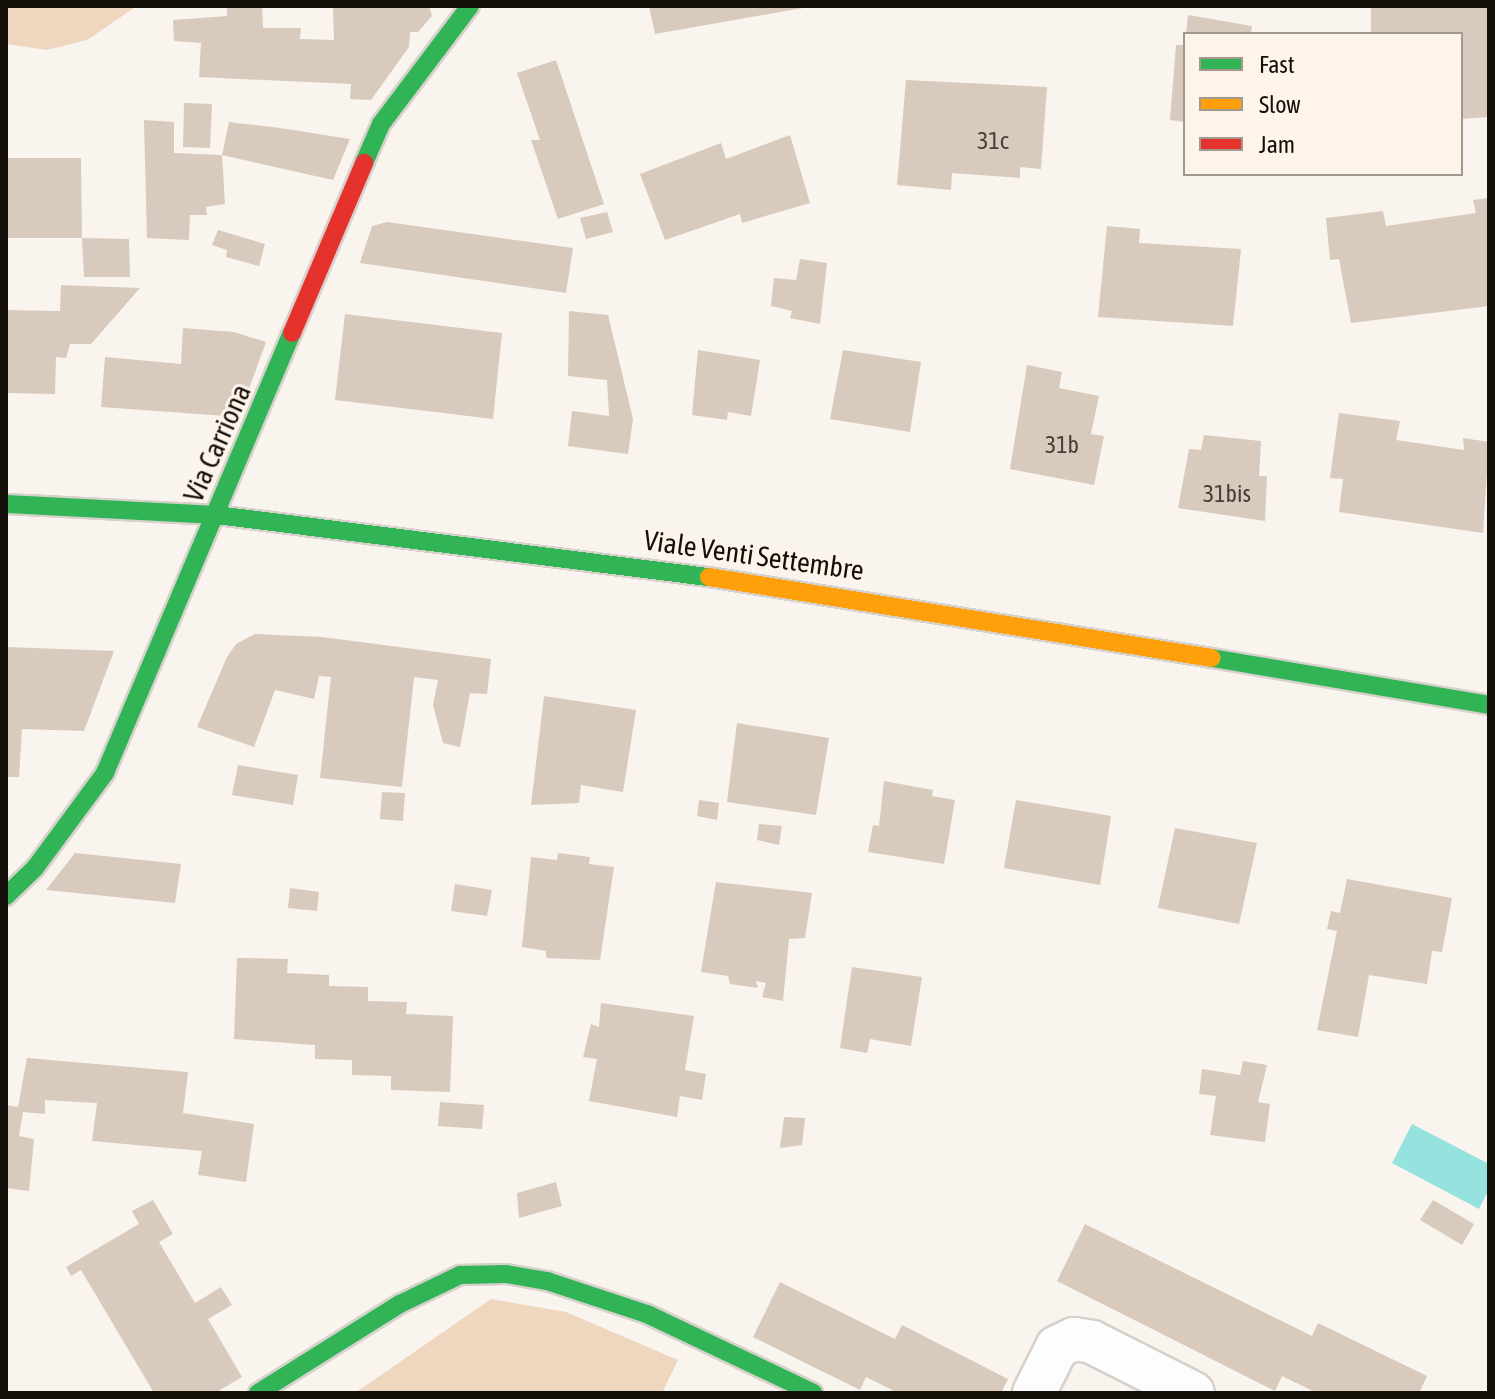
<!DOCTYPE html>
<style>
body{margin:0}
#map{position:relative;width:1495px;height:1399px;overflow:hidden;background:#faf4ef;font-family:"Asap Condensed",sans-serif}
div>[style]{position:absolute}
.green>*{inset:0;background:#efd6be}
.water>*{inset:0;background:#95e2df}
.building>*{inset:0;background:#d8cabc}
.roads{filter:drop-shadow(2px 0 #d7d1cc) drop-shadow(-2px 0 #d7d1cc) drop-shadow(0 2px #d7d1cc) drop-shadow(0 -2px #d7d1cc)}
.street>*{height:42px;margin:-21px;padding:0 21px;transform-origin:21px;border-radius:21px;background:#fefdfd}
.fast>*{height:18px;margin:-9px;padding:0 9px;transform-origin:9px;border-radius:9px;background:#30b455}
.slow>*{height:18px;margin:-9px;padding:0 9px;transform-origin:9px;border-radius:9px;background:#ff9f0a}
.jam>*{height:18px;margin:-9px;padding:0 9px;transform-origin:9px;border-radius:9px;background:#e5322d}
span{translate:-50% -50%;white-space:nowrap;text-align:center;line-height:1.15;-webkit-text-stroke:6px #fff4ea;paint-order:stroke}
.number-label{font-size:24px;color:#463e36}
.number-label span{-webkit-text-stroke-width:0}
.street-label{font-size:28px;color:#150f0a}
.frame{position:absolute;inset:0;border:8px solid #150f0a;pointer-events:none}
.legend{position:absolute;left:1183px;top:32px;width:280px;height:144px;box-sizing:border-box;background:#fff4ea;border:2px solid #a19890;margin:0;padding:10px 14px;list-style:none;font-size:24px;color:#150f0a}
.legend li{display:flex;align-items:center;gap:16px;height:40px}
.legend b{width:40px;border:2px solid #a19890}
</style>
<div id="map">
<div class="green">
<i style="clip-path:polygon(6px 6px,137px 6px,87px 40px,47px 50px,6px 44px)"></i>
<i style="clip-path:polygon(491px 1299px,566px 1312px,678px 1360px,662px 1393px,355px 1393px)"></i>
</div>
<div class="water">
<i style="clip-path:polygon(1412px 1124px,1489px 1164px,1489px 1189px,1479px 1209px,1392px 1163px)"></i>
</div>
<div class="building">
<i style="clip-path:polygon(227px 6px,262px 6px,263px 28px,301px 28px,300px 39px,334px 40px,333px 8px,340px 6px,429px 6px,432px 16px,418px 32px,410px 32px,409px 47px,371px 100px,350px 99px,351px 84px,199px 77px,201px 43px,174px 41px,173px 20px,227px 16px)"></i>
<i style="clip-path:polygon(649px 6px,803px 6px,803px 8px,655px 34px)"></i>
<i style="clip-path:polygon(1489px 6px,1489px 117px,1461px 119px,1461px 34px,1371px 34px,1371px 7px)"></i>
<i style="clip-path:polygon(1188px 15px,1252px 26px,1251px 34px,1186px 34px)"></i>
<i style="clip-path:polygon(1176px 45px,1185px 45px,1185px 122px,1170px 120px)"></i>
<i style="clip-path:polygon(556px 60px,604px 204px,558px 219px,531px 140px,540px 140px,517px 73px)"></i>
<i style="clip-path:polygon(906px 80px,1047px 87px,1041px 169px,1020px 167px,1020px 178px,952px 173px,951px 190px,897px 185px)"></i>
<i style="clip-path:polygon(184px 103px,212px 104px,210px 148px,183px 147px)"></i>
<i style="clip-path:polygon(144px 120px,174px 122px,174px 153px,222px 155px,225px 204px,206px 207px,207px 215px,190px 215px,189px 240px,147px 238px)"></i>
<i style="clip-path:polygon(229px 122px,280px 128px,350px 139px,333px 180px,222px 155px)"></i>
<i style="clip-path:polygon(790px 135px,810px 203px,742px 223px,740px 214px,665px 240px,640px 174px,721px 143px,726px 159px)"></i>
<i style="clip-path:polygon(6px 158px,81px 158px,82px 238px,6px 238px)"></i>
<i style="clip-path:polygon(1489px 198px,1489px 306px,1351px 323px,1339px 259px,1330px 260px,1326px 218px,1383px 211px,1386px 226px,1476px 213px,1473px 200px)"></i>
<i style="clip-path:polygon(607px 212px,613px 232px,586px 239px,580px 218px)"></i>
<i style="clip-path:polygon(387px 222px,573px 248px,566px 293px,360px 263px,372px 226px)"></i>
<i style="clip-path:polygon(1107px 226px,1140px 229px,1139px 243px,1241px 249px,1233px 326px,1098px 317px)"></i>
<i style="clip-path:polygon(218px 230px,265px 244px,259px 266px,226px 257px,227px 250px,212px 245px)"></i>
<i style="clip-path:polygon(82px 238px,129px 239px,130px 277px,84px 277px)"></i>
<i style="clip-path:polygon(800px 259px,827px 263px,820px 324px,790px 318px,792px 311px,771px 306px,774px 278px,796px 280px)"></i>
<i style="clip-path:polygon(61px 285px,140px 288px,91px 344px,70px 344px,66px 358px,56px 357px,55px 394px,6px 393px,6px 310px,60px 311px)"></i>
<i style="clip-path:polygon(569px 311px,608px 315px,633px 419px,628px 454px,568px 446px,572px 411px,609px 416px,607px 380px,568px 376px)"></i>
<i style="clip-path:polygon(345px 314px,502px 333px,493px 419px,335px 400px)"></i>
<i style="clip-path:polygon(183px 328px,234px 332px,266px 342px,245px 400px,226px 416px,101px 407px,105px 357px,181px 364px)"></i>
<i style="clip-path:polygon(698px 350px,760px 360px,751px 416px,728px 412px,727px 420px,692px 415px)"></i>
<i style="clip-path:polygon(843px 350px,921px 362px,910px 432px,830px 419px)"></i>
<i style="clip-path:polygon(1027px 365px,1062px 372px,1059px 388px,1099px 396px,1091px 434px,1104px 436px,1094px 485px,1010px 469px)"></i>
<i style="clip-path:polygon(1339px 413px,1400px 421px,1396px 440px,1464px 450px,1463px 438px,1489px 442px,1483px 533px,1339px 512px,1343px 479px,1330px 478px)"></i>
<i style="clip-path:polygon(1204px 435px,1261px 441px,1259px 476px,1267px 476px,1265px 521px,1178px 508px,1189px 449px,1201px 450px)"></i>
<i style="clip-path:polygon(255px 634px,322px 637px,491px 659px,487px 694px,470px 693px,460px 747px,443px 743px,433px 705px,438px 680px,414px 677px,402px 787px,320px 778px,331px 677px,319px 676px,314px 699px,275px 690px,254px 747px,197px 727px,227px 657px,236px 644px)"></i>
<i style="clip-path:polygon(6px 647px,114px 651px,84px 731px,22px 729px,19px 777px,6px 777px)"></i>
<i style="clip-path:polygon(544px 696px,636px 710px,623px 792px,581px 785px,579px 803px,531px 805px)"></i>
<i style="clip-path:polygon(737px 723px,829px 738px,816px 815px,727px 802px)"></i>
<i style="clip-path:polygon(238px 765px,298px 775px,293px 805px,232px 795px)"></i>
<i style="clip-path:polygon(884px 781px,933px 790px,932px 796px,955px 800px,944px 864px,868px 852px,873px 825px,879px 826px)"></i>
<i style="clip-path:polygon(382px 792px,405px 793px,403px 821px,380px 819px)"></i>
<i style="clip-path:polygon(699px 800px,719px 803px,717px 820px,697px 816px)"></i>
<i style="clip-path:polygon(1016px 800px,1111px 816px,1100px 885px,1004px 868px)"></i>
<i style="clip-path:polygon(759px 824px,782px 826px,779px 845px,757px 840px)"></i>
<i style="clip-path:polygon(1175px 828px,1257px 843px,1239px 924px,1158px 908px)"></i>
<i style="clip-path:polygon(75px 853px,181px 864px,175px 903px,46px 890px)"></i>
<i style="clip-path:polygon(558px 853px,590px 857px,589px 864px,614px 867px,600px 960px,546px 958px,546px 951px,522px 947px,531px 857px,557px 860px)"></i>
<i style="clip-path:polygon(1347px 879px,1452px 898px,1442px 952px,1432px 951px,1427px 984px,1369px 975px,1358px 1037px,1317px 1030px,1337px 931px,1327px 929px,1331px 911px,1340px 913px)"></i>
<i style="clip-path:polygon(716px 882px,812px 893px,805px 938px,789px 939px,783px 1001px,762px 997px,766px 983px,756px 981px,758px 988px,730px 984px,728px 976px,701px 972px)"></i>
<i style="clip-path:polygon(455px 884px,492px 890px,487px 916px,451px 911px)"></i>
<i style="clip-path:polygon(290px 888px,319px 892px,317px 911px,288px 908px)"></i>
<i style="clip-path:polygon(237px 958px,288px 959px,287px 973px,329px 975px,329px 986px,368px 987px,368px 1001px,407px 1002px,406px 1014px,453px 1016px,450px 1092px,391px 1090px,391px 1076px,352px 1075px,352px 1060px,315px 1059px,315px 1045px,234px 1039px)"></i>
<i style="clip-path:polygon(852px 967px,922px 977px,911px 1046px,870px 1039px,867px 1053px,840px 1048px)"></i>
<i style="clip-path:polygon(601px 1003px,694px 1016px,685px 1070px,706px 1074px,702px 1100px,680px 1096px,677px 1117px,589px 1101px,597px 1059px,583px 1057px,591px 1024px,599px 1027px)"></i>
<i style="clip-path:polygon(27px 1058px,188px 1072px,183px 1113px,254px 1124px,246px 1182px,198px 1175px,202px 1151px,92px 1141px,97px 1103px,45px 1100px,45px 1114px,23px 1112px,19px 1136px,34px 1139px,29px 1191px,6px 1188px,6px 1105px,18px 1107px)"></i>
<i style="clip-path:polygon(1243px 1061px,1267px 1065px,1258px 1102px,1270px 1104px,1265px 1142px,1210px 1135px,1216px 1096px,1199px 1094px,1202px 1069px,1240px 1075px)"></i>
<i style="clip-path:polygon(440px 1102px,484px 1105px,482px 1129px,438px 1126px)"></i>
<i style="clip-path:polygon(784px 1117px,805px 1118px,802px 1145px,780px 1148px)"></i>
<i style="clip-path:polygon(556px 1182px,562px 1206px,519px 1218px,517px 1193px)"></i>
<i style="clip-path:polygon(153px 1200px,173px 1234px,159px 1242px,195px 1303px,221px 1287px,232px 1305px,208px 1319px,242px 1377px,215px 1393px,154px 1393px,81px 1270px,71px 1276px,66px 1267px,139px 1224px,132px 1211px)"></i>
<i style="clip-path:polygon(1433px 1200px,1474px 1224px,1462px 1245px,1420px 1220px)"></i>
<i style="clip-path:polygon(1085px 1224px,1312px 1336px,1318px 1323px,1427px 1376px,1419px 1393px,1317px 1393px,1282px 1376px,1275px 1391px,1057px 1281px)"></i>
<i style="clip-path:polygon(780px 1282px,895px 1339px,902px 1325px,1008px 1379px,1001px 1393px,898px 1393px,866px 1377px,860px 1390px,753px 1337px)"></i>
</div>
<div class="roads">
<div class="street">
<i style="left:1034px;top:1393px;width:51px;rotate:-63.4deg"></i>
<i style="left:1057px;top:1347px;width:19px;rotate:-25deg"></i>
<i style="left:1074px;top:1339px;width:18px;rotate:9deg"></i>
<i style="left:1092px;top:1342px;width:113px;rotate:26.8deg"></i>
</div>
<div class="fast">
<i style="left:364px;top:163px;width:43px;rotate:-66.4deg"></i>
<i style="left:381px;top:124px;width:148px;rotate:-53deg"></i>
<i style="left:6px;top:504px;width:211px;rotate:3deg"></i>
<i style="left:217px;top:515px;width:496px;rotate:7.2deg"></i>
<i style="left:1212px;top:658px;width:281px;rotate:9.6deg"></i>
<i style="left:6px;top:896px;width:40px;rotate:-44deg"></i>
<i style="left:35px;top:868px;width:118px;rotate:-53.6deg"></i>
<i style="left:105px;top:773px;width:478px;rotate:-67deg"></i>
<i style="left:258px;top:1393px;width:168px;rotate:-32.1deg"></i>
<i style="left:400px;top:1304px;width:67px;rotate:-25.8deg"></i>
<i style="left:460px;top:1275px;width:46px;rotate:-1.2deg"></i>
<i style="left:506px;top:1274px;width:42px;rotate:9.7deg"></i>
<i style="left:547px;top:1281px;width:105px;rotate:18.3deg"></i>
<i style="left:647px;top:1314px;width:184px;rotate:25.4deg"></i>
</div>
<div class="slow">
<i style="left:709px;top:577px;width:509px;rotate:9.15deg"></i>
</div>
<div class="jam">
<i style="left:292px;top:333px;width:185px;rotate:-67deg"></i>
</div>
</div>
<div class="number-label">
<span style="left:993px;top:141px">31c</span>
<span style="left:1062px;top:445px">31b</span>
<span style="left:1227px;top:494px">31bis</span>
</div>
<div class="street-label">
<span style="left:217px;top:443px;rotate:-66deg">Via Carriona</span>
<span style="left:754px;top:555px;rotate:8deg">Viale Venti Settembre</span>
</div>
<div class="frame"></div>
<ul class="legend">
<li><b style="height:10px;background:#30b455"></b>Fast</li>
<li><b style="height:10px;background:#ff9f0a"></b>Slow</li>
<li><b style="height:10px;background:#e5322d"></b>Jam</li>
</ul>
</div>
